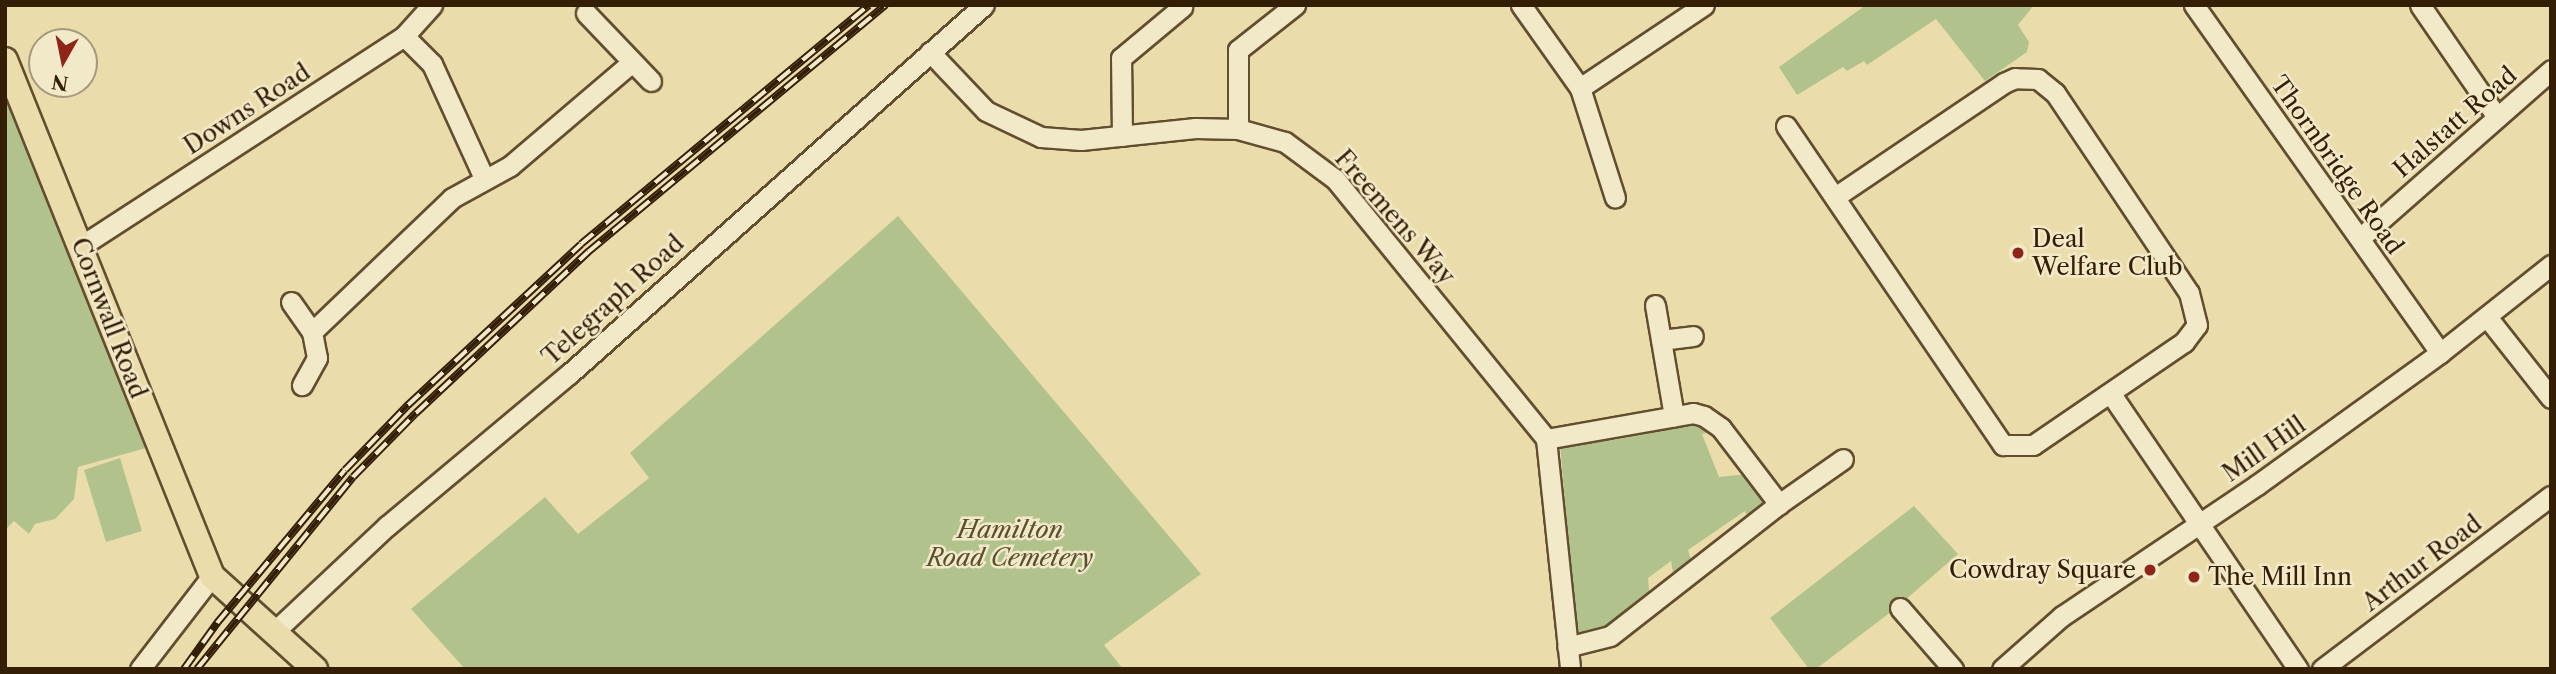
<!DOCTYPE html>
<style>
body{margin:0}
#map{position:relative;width:2556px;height:674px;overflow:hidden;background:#ebddab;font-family:"Libre Caslon Text",serif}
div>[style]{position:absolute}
.green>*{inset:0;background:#b2c28c}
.roads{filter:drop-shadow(2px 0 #624e2f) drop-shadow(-2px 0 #624e2f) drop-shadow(0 2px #624e2f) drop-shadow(0 -2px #624e2f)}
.minor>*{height:19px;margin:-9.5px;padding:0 9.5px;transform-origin:9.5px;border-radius:9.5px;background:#f2e9c8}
.major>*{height:24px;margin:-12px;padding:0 12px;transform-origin:12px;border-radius:12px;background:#ebddab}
.rail>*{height:8px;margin-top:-4px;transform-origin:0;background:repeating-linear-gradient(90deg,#f2e9c8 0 16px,#341e06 0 32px);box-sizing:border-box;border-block:2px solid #341e06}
.dots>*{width:19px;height:19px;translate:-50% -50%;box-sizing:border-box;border:4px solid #f2e9c8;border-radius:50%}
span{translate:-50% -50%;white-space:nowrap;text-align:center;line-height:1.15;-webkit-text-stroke:5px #f2e9c8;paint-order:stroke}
.street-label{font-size:24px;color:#341e06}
.poi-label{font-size:24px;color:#341e06}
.left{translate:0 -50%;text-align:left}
.right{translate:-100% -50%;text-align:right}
.park-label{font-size:24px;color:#5a4f2e;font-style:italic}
.frame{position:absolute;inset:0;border:7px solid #341e06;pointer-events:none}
.north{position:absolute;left:28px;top:28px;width:70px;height:70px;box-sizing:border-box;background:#f2e9c8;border:2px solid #a6987a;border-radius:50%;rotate:189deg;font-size:19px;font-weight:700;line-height:28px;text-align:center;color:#341e06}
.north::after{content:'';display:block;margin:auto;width:24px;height:32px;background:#8f2418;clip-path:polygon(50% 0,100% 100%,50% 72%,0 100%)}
</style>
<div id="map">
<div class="green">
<i style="clip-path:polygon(1866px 5px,2034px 5px,2018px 25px,2029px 42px,2027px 52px,1985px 81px,1936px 19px,1867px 65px,1864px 61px,1847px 71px,1843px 67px,1797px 95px,1779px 67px)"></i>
<i style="clip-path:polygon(5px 89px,146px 448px,78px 467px,74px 499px,55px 519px,35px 524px,29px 534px,14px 521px,5px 530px)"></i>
<i style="clip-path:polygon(898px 216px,1201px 574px,1104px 645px,1123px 669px,465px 669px,411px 609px,545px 497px,578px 534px,649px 478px,630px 453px)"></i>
<i style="clip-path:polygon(1694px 418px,1717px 431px,1702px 434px,1719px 477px,1749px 474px,1763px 497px,1761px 509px,1749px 522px,1745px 511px,1688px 550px,1691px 560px,1673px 573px,1671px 561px,1648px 578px,1650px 600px,1606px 634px,1581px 635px,1575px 626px,1560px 444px,1604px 435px,1613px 440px,1655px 432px,1662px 425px)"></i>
<i style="clip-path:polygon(120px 458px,142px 531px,106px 542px,84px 470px)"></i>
<i style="clip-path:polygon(1914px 506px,1958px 554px,1896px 608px,1816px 669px,1809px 669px,1770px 618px)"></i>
</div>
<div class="roads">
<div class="minor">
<i style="left:1521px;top:5px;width:102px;rotate:54.6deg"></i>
<i style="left:1580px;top:88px;width:115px;rotate:72.3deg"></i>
<i style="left:2194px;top:5px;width:426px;rotate:54.7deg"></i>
<i style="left:2420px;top:5px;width:136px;rotate:55.5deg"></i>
<i style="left:586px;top:13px;width:94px;rotate:46.3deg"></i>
<i style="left:404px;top:36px;width:40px;rotate:45deg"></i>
<i style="left:432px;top:64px;width:125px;rotate:65.5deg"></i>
<i style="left:930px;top:52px;width:81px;rotate:46.5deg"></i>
<i style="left:986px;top:111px;width:61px;rotate:25.3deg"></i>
<i style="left:1041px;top:137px;width:40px;rotate:4.3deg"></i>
<i style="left:1081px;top:140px;width:115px;rotate:-6deg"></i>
<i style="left:1195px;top:128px;width:43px;rotate:1.3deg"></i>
<i style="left:1238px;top:129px;width:49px;rotate:15.5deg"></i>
<i style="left:1285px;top:142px;width:62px;rotate:36.5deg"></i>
<i style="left:1335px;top:179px;width:335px;rotate:50.9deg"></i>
<i style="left:1546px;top:439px;width:231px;rotate:84deg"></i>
<i style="left:1580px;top:88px;width:149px;rotate:-33.8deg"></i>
<i style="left:1786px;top:126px;width:386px;rotate:55.8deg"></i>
<i style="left:2003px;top:445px;width:30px"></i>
<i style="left:2033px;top:445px;width:183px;rotate:-34.3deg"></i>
<i style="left:2184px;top:342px;width:21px;rotate:-53deg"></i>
<i style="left:2197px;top:325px;width:33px;rotate:-104deg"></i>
<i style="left:2189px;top:293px;width:241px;rotate:-123.8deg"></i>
<i style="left:2055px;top:93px;width:22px;rotate:-141deg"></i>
<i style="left:2038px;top:79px;width:23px;rotate:-178deg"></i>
<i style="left:2015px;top:78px;width:12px;rotate:156deg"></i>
<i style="left:2004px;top:83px;width:204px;rotate:146deg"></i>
<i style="left:1238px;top:129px;width:79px;rotate:-90deg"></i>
<i style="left:1238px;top:50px;width:73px;rotate:-38.3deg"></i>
<i style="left:1122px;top:136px;width:78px;rotate:-90.7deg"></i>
<i style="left:1121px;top:58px;width:80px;rotate:-39.9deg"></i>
<i style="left:2360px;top:238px;width:254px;rotate:-41.3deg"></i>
<i style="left:81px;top:246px;width:385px;rotate:-33deg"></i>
<i style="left:404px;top:36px;width:42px;rotate:-47.9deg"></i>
<i style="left:291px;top:302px;width:37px;rotate:55deg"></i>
<i style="left:312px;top:332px;width:26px;rotate:79deg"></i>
<i style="left:317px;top:358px;width:31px;rotate:119deg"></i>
<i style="left:1655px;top:305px;width:113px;rotate:80.3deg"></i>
<i style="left:2487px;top:317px;width:103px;rotate:51.7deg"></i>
<i style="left:312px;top:332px;width:194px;rotate:-43.7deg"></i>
<i style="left:452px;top:198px;width:66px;rotate:-28.9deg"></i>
<i style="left:510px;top:166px;width:160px;rotate:-40.4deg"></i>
<i style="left:1661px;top:340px;width:32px;rotate:-7deg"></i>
<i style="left:2111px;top:394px;width:333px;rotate:55.8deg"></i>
<i style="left:1546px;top:439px;width:149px;rotate:-10deg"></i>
<i style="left:1693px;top:413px;width:11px;rotate:15deg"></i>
<i style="left:1704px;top:416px;width:21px;rotate:35deg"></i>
<i style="left:1721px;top:428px;width:96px;rotate:52.7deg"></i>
<i style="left:1779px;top:504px;width:214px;rotate:142deg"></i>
<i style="left:1610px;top:636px;width:44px;rotate:165.7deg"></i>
<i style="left:1779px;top:504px;width:78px;rotate:-35.1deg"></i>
<i style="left:1900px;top:608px;width:81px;rotate:49deg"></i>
<i style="left:275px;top:631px;width:154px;rotate:-43.2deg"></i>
<i style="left:387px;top:526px;width:237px;rotate:-39.9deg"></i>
<i style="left:569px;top:374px;width:555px;rotate:-41.64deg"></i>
<i style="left:140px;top:669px;width:118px;rotate:-52.3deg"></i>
<i style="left:2002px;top:669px;width:80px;rotate:-41.5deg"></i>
<i style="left:2062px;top:616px;width:235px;rotate:-33.9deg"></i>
<i style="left:2257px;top:485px;width:226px;rotate:-35.8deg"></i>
<i style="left:2440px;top:353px;width:142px;rotate:-38.4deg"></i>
<i style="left:2322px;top:669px;width:287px;rotate:-37.1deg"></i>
</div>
<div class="major">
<i style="left:5px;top:60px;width:556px;rotate:68.14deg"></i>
<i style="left:212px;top:576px;width:139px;rotate:42.1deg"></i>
</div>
</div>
<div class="rail">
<i style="left:184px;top:669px;width:57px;rotate:-54.3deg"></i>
<i style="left:217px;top:623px;width:199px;rotate:-50.1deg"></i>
<i style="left:345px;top:470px;width:91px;rotate:-45.9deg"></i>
<i style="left:408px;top:405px;width:236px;rotate:-42.9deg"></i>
<i style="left:581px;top:244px;width:374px;rotate:-39.7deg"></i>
<i style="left:197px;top:669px;width:247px;rotate:-50.9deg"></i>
<i style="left:353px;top:477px;width:90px;rotate:-45.5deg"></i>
<i style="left:416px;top:413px;width:236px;rotate:-43.1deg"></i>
<i style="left:588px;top:252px;width:387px;rotate:-39.7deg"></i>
</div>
<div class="dots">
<i style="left:2018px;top:253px;background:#8f2418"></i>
<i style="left:2150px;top:570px;background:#8f2418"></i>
<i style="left:2194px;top:577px;background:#8f2418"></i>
</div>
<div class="street-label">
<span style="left:247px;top:109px;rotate:-33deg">Downs Road</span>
<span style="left:2455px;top:122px;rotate:-41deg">Halstatt Road</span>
<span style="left:2337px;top:165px;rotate:55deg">Thornbridge Road</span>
<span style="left:1395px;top:217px;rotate:49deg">Freemens Way</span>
<span style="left:613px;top:300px;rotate:-42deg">Telegraph Road</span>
<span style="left:109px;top:318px;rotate:69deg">Cornwall Road</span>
<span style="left:2264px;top:449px;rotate:-35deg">Mill Hill</span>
<span style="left:2422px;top:563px;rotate:-37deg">Arthur Road</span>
</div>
<div class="poi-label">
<span class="left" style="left:2032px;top:253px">Deal<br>Welfare Club</span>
<span class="right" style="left:2136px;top:570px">Cowdray Square</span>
<span class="left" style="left:2208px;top:577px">The Mill Inn</span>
</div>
<div class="park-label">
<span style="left:1010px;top:544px">Hamilton<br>Road Cemetery</span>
</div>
<div class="frame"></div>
<div class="north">N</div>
</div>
